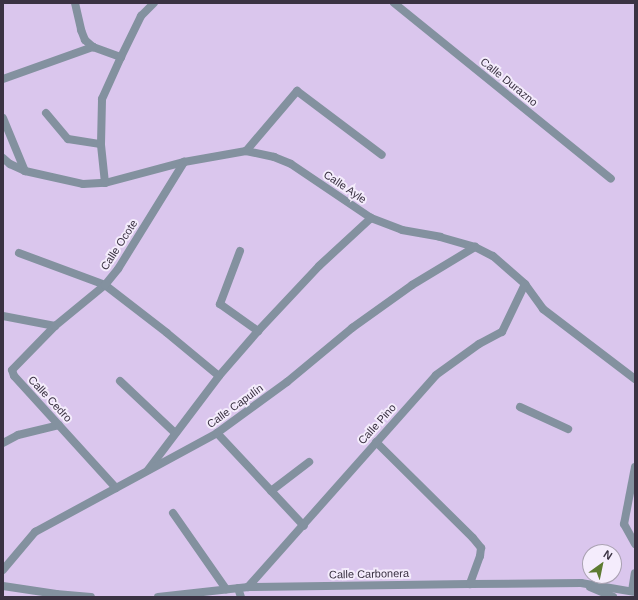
<!DOCTYPE html>
<meta charset="utf-8">
<style>
body{margin:0}
#map{position:relative;width:638px;height:600px;overflow:hidden;background:#dac6ed;font-family:Helvetica,sans-serif}
div>[style]{position:absolute}
.street>*{height:8px;margin:-4px;padding:0 4px;transform-origin:4px;border-radius:4px;background:#83919f}
span{translate:-50% -50%;white-space:nowrap;text-align:center;line-height:1.15;-webkit-text-stroke:4px #f4ecfc;paint-order:stroke}
.street-label{font-size:11px;color:#3a3242}
.frame{position:absolute;inset:0;border:4px solid #3a3242;pointer-events:none}
.north{position:absolute;left:582px;top:544px;width:40px;height:40px;box-sizing:border-box;background:#f4ecfc;border:1px solid #aaa2b2;border-radius:50%;rotate:33deg;font-size:11px;font-weight:700;line-height:16px;text-align:center;color:#3a3242}
.north::after{content:'';display:block;margin:auto;width:14px;height:18px;background:#5d7b31;clip-path:polygon(50% 0,100% 100%,50% 72%,0 100%)}
</style>
<div id="map">
<div class="street">
<i style="left:75px;top:3px;width:28px;rotate:77deg"></i>
<i style="left:81px;top:30px;width:11px;rotate:68deg"></i>
<i style="left:85px;top:40px;width:11px;rotate:41deg"></i>
<i style="left:93px;top:47px;width:30px;rotate:20deg"></i>
<i style="left:394px;top:3px;width:279px;rotate:39deg"></i>
<i style="left:3px;top:79px;width:96px;rotate:-19.6deg"></i>
<i style="left:46px;top:113px;width:34px;rotate:50deg"></i>
<i style="left:68px;top:139px;width:33px;rotate:9deg"></i>
<i style="left:3px;top:118px;width:57px;rotate:67.5deg"></i>
<i style="left:246px;top:151px;width:79px;rotate:-49.6deg"></i>
<i style="left:297px;top:91px;width:106px;rotate:37deg"></i>
<i style="left:3px;top:158px;width:9px;rotate:41deg"></i>
<i style="left:10px;top:164px;width:17px;rotate:25deg"></i>
<i style="left:25px;top:171px;width:59px;rotate:12.6deg"></i>
<i style="left:83px;top:184px;width:22px;rotate:-3deg"></i>
<i style="left:105px;top:183px;width:82px;rotate:-14.9deg"></i>
<i style="left:184px;top:162px;width:63px;rotate:-10.1deg"></i>
<i style="left:246px;top:151px;width:29px;rotate:12deg"></i>
<i style="left:274px;top:157px;width:18px;rotate:22deg"></i>
<i style="left:291px;top:164px;width:97px;rotate:34deg"></i>
<i style="left:371px;top:218px;width:33px;rotate:21deg"></i>
<i style="left:402px;top:230px;width:39px;rotate:10deg"></i>
<i style="left:440px;top:237px;width:36px;rotate:16deg"></i>
<i style="left:475px;top:247px;width:20px;rotate:27deg"></i>
<i style="left:493px;top:256px;width:43px;rotate:41.2deg"></i>
<i style="left:525px;top:284px;width:31px;rotate:54deg"></i>
<i style="left:543px;top:309px;width:116px;rotate:37.3deg"></i>
<i style="left:105px;top:183px;width:39px;rotate:-96deg"></i>
<i style="left:101px;top:144px;width:45px;rotate:-88.7deg"></i>
<i style="left:102px;top:99px;width:46px;rotate:-65.7deg"></i>
<i style="left:121px;top:57px;width:46px;rotate:-64deg"></i>
<i style="left:141px;top:16px;width:18px;rotate:-45deg"></i>
<i style="left:240px;top:251px;width:57px;rotate:110.7deg"></i>
<i style="left:220px;top:304px;width:47px;rotate:35.4deg"></i>
<i style="left:19px;top:253px;width:92px;rotate:20.4deg"></i>
<i style="left:105px;top:285px;width:78px;rotate:37.7deg"></i>
<i style="left:167px;top:333px;width:67px;rotate:39.6deg"></i>
<i style="left:3px;top:316px;width:53px;rotate:10.9deg"></i>
<i style="left:120px;top:381px;width:76px;rotate:43.4deg"></i>
<i style="left:520px;top:407px;width:53px;rotate:24.6deg"></i>
<i style="left:217px;top:433px;width:127px;rotate:46.9deg"></i>
<i style="left:376px;top:442px;width:136px;rotate:44.7deg"></i>
<i style="left:473px;top:538px;width:13px;rotate:51deg"></i>
<i style="left:481px;top:548px;width:8px;rotate:97deg"></i>
<i style="left:480px;top:556px;width:30px;rotate:110deg"></i>
<i style="left:3px;top:443px;width:17px;rotate:-28deg"></i>
<i style="left:18px;top:435px;width:42px;rotate:-13.7deg"></i>
<i style="left:635px;top:467px;width:58px;rotate:100.9deg"></i>
<i style="left:624px;top:524px;width:23px;rotate:61deg"></i>
<i style="left:148px;top:470px;width:118px;rotate:-52.9deg"></i>
<i style="left:219px;top:376px;width:60px;rotate:-49.1deg"></i>
<i style="left:258px;top:331px;width:89px;rotate:-46.8deg"></i>
<i style="left:319px;top:266px;width:71px;rotate:-42.7deg"></i>
<i style="left:116px;top:488px;width:151px;rotate:-132.3deg"></i>
<i style="left:14px;top:376px;width:6px;rotate:-108deg"></i>
<i style="left:12px;top:370px;width:62px;rotate:-45.7deg"></i>
<i style="left:55px;top:326px;width:65px;rotate:-39.4deg"></i>
<i style="left:105px;top:285px;width:21px;rotate:-51deg"></i>
<i style="left:118px;top:269px;width:126px;rotate:-58.3deg"></i>
<i style="left:271px;top:491px;width:48px;rotate:-37.3deg"></i>
<i style="left:173px;top:513px;width:93px;rotate:55.1deg"></i>
<i style="left:3px;top:570px;width:50px;rotate:-49.9deg"></i>
<i style="left:35px;top:532px;width:207px;rotate:-28.5deg"></i>
<i style="left:217px;top:433px;width:87px;rotate:-36.1deg"></i>
<i style="left:287px;top:382px;width:85px;rotate:-39.7deg"></i>
<i style="left:352px;top:328px;width:74px;rotate:-35.6deg"></i>
<i style="left:412px;top:285px;width:74px;rotate:-31.1deg"></i>
<i style="left:3px;top:586px;width:54px;rotate:8.6deg"></i>
<i style="left:56px;top:594px;width:35px;rotate:5deg"></i>
<i style="left:248px;top:587px;width:283px;rotate:-48.4deg"></i>
<i style="left:436px;top:375px;width:53px;rotate:-35.8deg"></i>
<i style="left:479px;top:344px;width:26px;rotate:-28deg"></i>
<i style="left:502px;top:332px;width:53px;rotate:-64.4deg"></i>
<i style="left:590px;top:587px;width:25px;rotate:23deg"></i>
<i style="left:238px;top:588px;width:9px;rotate:72deg"></i>
<i style="left:632px;top:591px;width:18px;rotate:-81deg"></i>
<i style="left:158px;top:597px;width:91px;rotate:-6.3deg"></i>
<i style="left:248px;top:587px;width:222px;rotate:-0.8deg"></i>
<i style="left:470px;top:584px;width:111px;rotate:-0.5deg"></i>
<i style="left:581px;top:583px;width:55px;rotate:9.5deg"></i>
</div>
<div class="street-label">
<span style="left:509px;top:82px;rotate:39deg">Calle Durazno</span>
<span style="left:345px;top:187px;rotate:34deg">Calle Ayle</span>
<span style="left:119px;top:245px;rotate:-57deg">Calle Ocote</span>
<span style="left:50px;top:399px;rotate:47deg">Calle Cedro</span>
<span style="left:235px;top:406px;rotate:-36deg">Calle Capulín</span>
<span style="left:377px;top:424px;rotate:-48deg">Calle Pino</span>
<span style="left:369px;top:574px;rotate:-1deg">Calle Carbonera</span>
</div>
<div class="frame"></div>
<div class="north">N</div>
</div>
